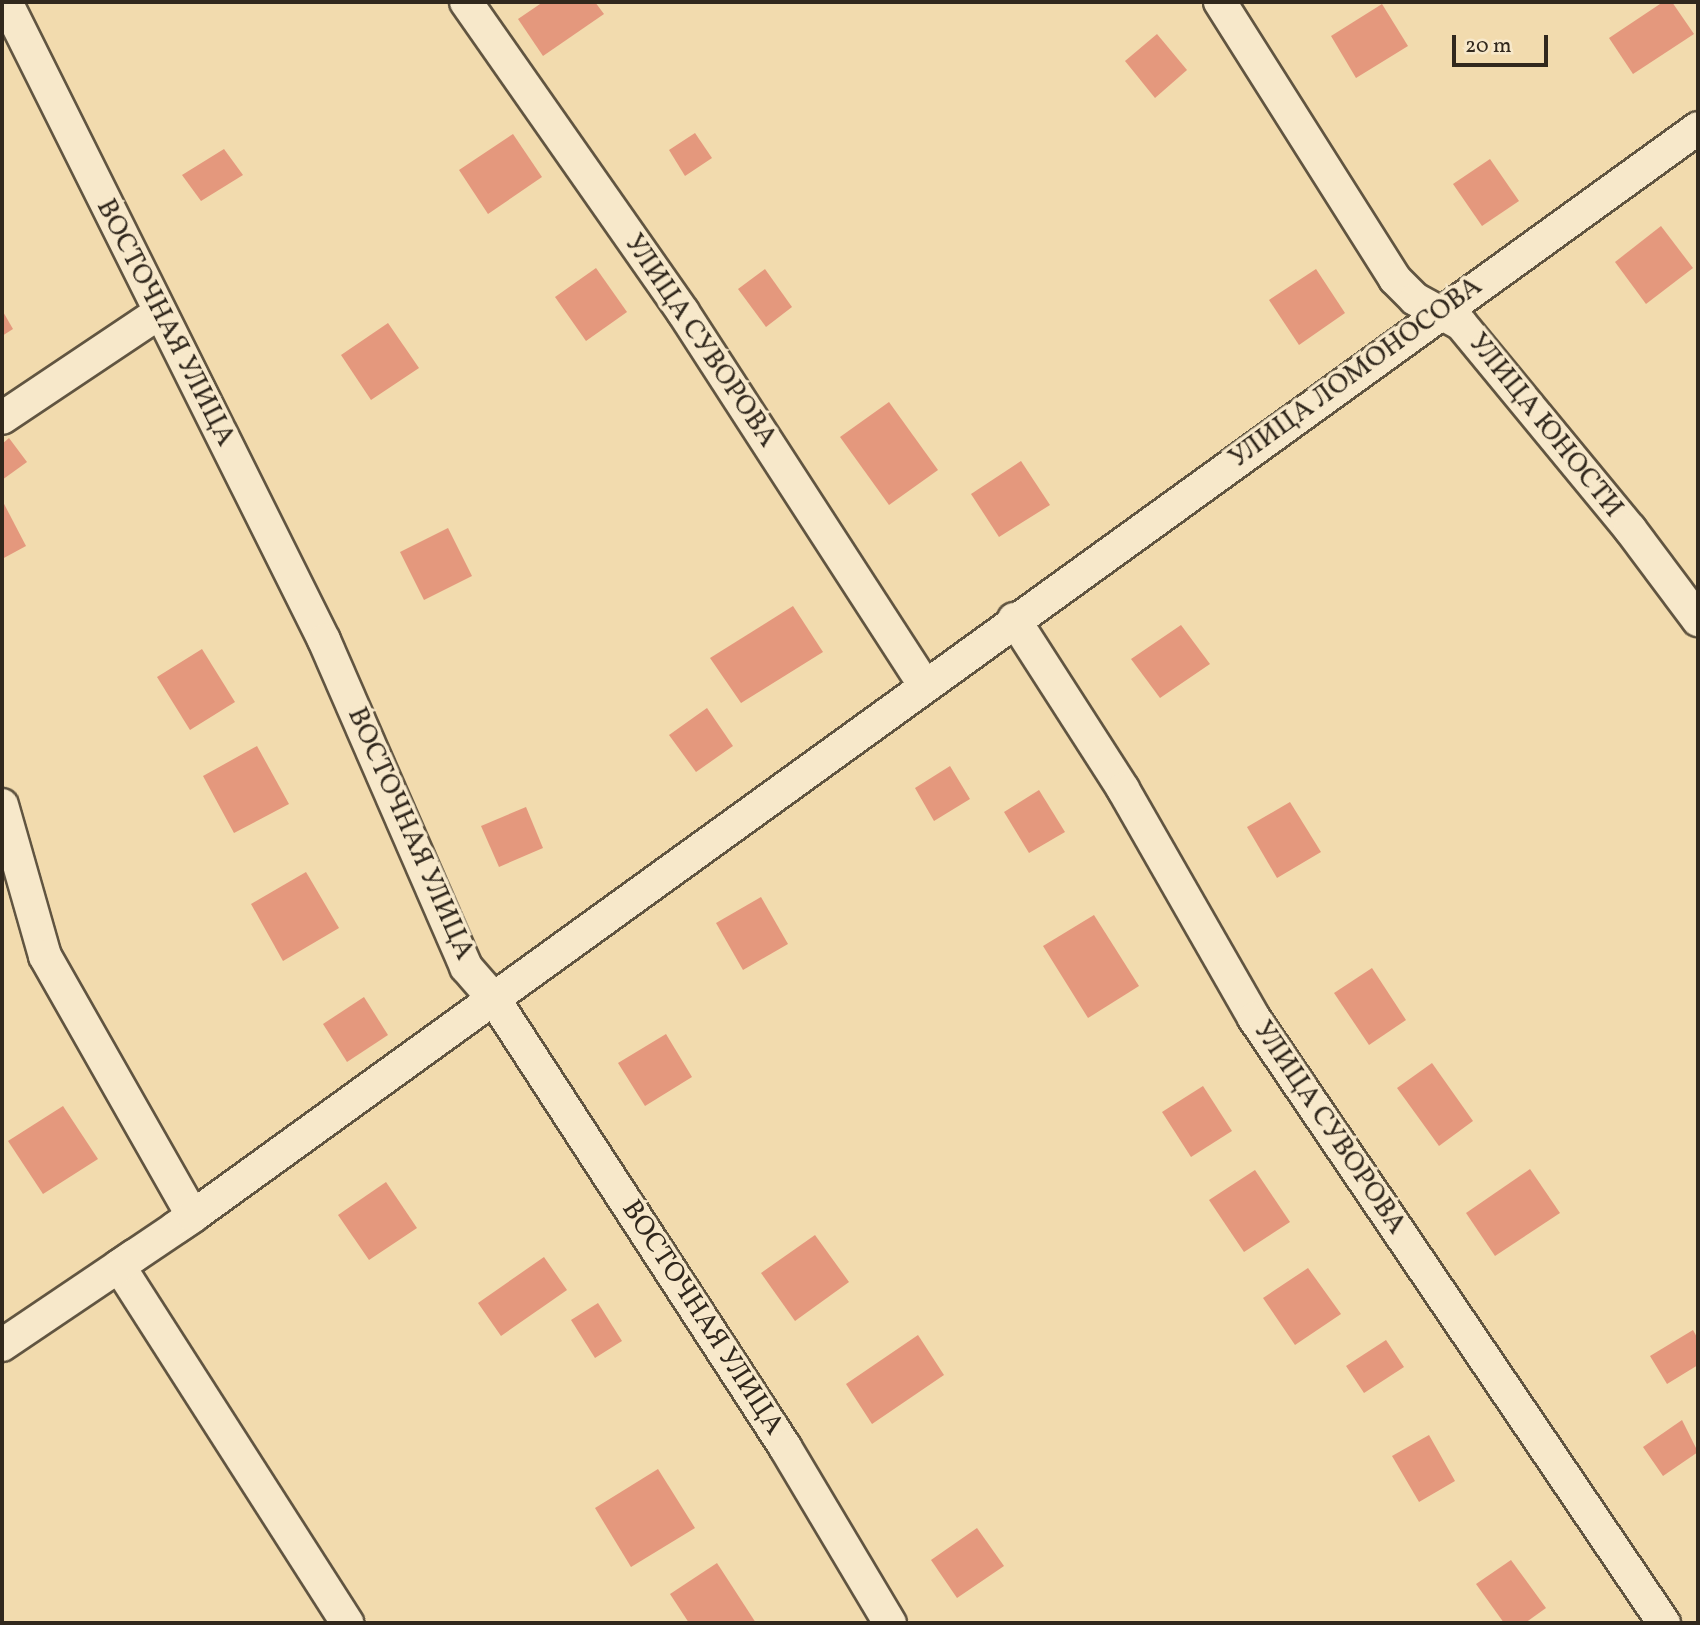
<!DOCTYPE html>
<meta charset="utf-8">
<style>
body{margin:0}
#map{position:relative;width:1700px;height:1625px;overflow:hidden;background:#f2dbae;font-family:Vollkorn,serif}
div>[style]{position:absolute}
.building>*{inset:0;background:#e4987d}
.roads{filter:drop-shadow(2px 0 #615541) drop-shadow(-2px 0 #615541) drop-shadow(0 2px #615541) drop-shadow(0 -2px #615541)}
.minor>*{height:32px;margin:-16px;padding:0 16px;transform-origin:16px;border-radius:16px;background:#f7e8ca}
span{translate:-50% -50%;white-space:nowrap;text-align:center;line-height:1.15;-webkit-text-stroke:7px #f7e8ca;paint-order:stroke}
.street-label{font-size:28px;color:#31281d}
.frame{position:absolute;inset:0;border:4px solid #31281d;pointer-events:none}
.scale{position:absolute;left:1452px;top:35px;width:96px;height:32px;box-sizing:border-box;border:4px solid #31281d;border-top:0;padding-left:9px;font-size:21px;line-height:24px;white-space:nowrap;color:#31281d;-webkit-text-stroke:5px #f7e8ca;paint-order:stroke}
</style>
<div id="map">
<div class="building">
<i style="clip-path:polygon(543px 2px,595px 2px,604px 14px,543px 56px,518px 19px)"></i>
<i style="clip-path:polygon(1663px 2px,1672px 2px,1694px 34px,1633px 74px,1609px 38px)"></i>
<i style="clip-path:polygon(1382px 4px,1408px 46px,1356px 78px,1331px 36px)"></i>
<i style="clip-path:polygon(1157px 34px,1187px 70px,1155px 98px,1125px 61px)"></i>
<i style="clip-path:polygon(695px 133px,712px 158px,685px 176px,669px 150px)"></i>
<i style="clip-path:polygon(513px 134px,542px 177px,488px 214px,459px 170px)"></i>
<i style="clip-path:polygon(224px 149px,243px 175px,201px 201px,182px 175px)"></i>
<i style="clip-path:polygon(1490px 159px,1519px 201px,1482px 226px,1453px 184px)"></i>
<i style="clip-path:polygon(1661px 226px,1693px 268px,1646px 304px,1615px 262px)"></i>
<i style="clip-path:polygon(596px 268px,627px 312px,586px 341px,555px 297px)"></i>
<i style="clip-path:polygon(765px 269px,792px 307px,766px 327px,738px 289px)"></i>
<i style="clip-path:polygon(1316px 269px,1345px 313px,1299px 345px,1269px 300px)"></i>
<i style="clip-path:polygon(2px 310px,13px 329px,2px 336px)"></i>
<i style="clip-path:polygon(388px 323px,419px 368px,371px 400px,341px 355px)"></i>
<i style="clip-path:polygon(889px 402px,938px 470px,889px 505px,840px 437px)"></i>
<i style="clip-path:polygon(9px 438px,27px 462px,2px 480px,2px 444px)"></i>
<i style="clip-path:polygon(1021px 461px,1050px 505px,999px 537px,971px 494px)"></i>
<i style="clip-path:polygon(2px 500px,26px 546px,2px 559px)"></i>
<i style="clip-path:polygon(448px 528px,472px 576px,424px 600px,400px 552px)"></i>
<i style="clip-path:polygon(793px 606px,823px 652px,741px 703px,710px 658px)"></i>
<i style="clip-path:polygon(1181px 625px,1210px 664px,1160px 698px,1131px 659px)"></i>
<i style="clip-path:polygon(202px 649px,235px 702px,190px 730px,157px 677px)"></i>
<i style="clip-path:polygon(707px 708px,733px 746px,696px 772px,669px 735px)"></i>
<i style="clip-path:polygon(257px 746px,289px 804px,234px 833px,203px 776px)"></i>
<i style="clip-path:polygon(950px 766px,970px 799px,934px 821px,915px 788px)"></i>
<i style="clip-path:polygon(1039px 790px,1065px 832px,1029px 853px,1004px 812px)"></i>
<i style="clip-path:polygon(1290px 802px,1321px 852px,1277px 878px,1247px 827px)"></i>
<i style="clip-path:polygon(526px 807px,543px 848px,499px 867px,481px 826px)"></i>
<i style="clip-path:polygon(306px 872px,339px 928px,283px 961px,251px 904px)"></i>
<i style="clip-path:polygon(761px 897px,788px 944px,743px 970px,716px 923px)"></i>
<i style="clip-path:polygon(1094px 915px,1139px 986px,1088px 1018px,1043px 946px)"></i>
<i style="clip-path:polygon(1372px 968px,1406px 1020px,1369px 1045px,1334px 993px)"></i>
<i style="clip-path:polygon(364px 997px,388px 1035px,347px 1062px,323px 1024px)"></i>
<i style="clip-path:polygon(666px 1034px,692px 1077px,645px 1106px,618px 1063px)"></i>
<i style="clip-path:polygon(1432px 1063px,1473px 1121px,1439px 1146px,1397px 1088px)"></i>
<i style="clip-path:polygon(1203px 1086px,1232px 1131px,1191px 1157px,1162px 1112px)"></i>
<i style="clip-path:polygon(63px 1106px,98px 1159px,43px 1194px,8px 1141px)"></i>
<i style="clip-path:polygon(1530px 1169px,1560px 1213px,1495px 1256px,1466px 1213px)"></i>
<i style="clip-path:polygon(1255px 1170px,1290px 1222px,1244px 1252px,1209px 1200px)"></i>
<i style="clip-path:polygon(386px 1182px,417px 1228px,369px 1260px,338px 1215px)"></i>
<i style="clip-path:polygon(815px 1235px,849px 1282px,795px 1321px,761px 1273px)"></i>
<i style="clip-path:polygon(544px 1257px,567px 1290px,501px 1336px,478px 1303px)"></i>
<i style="clip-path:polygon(1308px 1268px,1341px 1314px,1295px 1345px,1263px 1298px)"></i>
<i style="clip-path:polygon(598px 1303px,622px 1341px,595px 1358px,571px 1320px)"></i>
<i style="clip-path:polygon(1693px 1330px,1698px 1339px,1698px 1365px,1667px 1384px,1650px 1356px)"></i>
<i style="clip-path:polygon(918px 1335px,944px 1375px,872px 1424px,846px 1384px)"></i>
<i style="clip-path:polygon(1386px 1340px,1404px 1367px,1364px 1393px,1346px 1366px)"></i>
<i style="clip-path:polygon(1682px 1420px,1698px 1452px,1663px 1476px,1643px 1447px)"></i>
<i style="clip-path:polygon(1429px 1435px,1455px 1481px,1419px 1502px,1392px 1456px)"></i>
<i style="clip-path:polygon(658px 1469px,695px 1528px,631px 1567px,595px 1508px)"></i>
<i style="clip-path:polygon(977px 1528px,1004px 1566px,957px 1598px,931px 1560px)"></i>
<i style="clip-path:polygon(1511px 1560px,1546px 1608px,1525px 1623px,1504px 1623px,1476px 1584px)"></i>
<i style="clip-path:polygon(717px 1563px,756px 1623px,689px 1623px,670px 1594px)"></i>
</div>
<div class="roads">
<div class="minor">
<i style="left:6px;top:2px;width:713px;rotate:63.51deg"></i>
<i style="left:324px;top:640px;width:357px;rotate:66.5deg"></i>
<i style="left:466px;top:967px;width:43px;rotate:48.8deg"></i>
<i style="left:494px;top:999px;width:534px;rotate:56.99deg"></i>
<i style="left:785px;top:1447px;width:205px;rotate:59.2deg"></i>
<i style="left:466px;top:2px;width:378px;rotate:55deg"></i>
<i style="left:683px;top:312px;width:445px;rotate:57.1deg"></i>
<i style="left:1220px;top:2px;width:328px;rotate:57.7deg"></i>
<i style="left:1395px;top:279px;width:28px;rotate:45deg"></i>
<i style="left:1415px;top:299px;width:52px;rotate:28.5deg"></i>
<i style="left:1461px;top:324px;width:266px;rotate:50.5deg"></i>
<i style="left:1630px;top:529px;width:114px;rotate:53.2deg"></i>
<i style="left:2px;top:418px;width:189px;rotate:-33.8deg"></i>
<i style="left:1014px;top:619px;width:202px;rotate:57.3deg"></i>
<i style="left:1123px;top:789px;width:264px;rotate:60.2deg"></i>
<i style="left:1254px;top:1018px;width:731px;rotate:55.88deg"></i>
<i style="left:2px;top:805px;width:157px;rotate:74.1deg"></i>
<i style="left:45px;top:956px;width:299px;rotate:60.4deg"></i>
<i style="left:193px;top:1216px;width:22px;rotate:146deg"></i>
<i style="left:135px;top:1255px;width:19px;rotate:145deg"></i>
<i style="left:119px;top:1266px;width:424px;rotate:57.4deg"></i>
<i style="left:2px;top:1345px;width:230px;rotate:-34deg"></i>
<i style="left:193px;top:1216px;width:1857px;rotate:-35.86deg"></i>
</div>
</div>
<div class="street-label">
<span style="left:165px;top:323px;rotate:63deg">ВОСТОЧНАЯ УЛИЦА</span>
<span style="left:700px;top:341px;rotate:56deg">УЛИЦА СУВОРОВА</span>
<span style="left:1356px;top:373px;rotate:-36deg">УЛИЦА ЛОМОНОСОВА</span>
<span style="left:1545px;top:426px;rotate:51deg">УЛИЦА ЮНОСТИ</span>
<span style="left:410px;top:834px;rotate:66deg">ВОСТОЧНАЯ УЛИЦА</span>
<span style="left:1329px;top:1128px;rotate:56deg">УЛИЦА СУВОРОВА</span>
<span style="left:702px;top:1318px;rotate:57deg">ВОСТОЧНАЯ УЛИЦА</span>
</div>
<div class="frame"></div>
<div class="scale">20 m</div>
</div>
